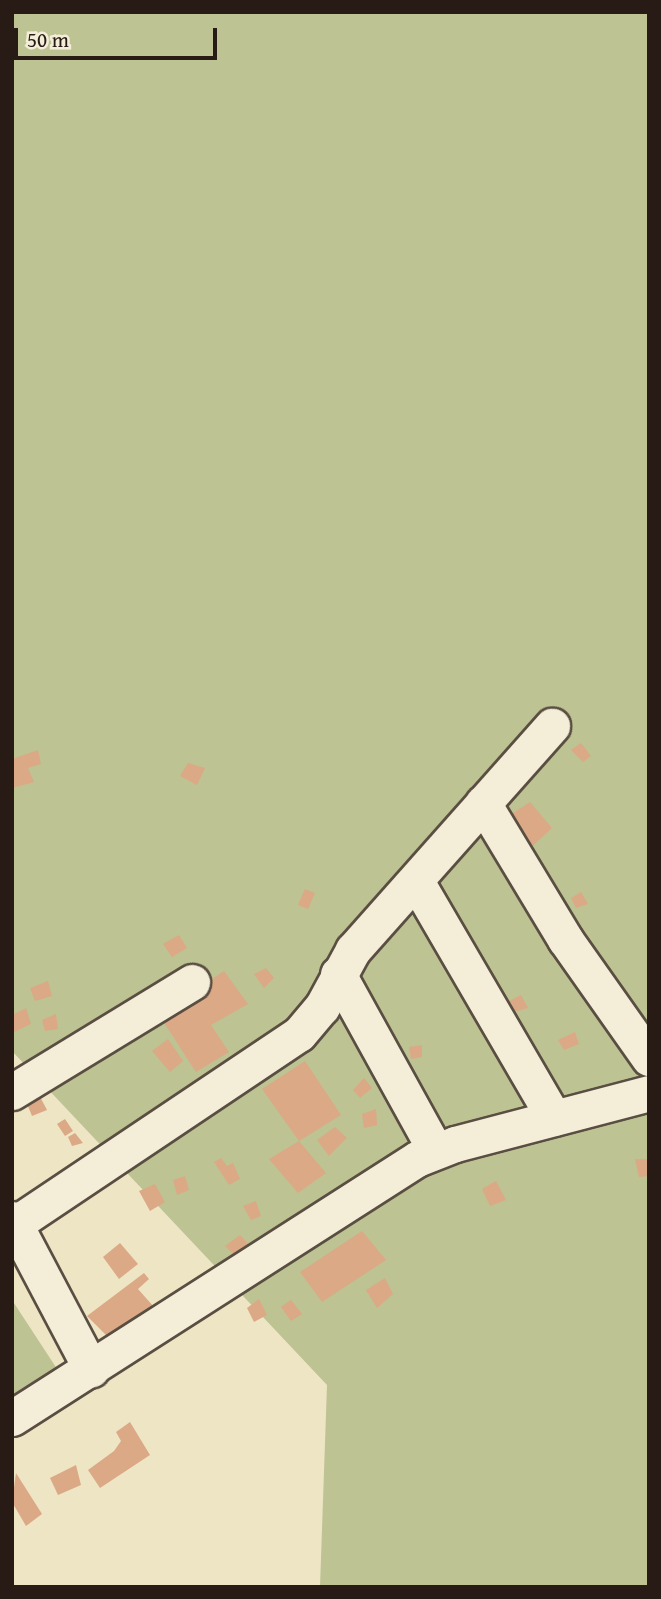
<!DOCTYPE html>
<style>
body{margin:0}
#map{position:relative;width:661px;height:1599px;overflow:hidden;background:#eee5c5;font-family:"Gentium Book Plus",serif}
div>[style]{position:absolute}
.green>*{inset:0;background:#bdc392}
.building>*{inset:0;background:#dba985}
.roads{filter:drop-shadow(2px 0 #5a4e42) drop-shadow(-2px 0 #5a4e42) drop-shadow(0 2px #5a4e42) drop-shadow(0 -2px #5a4e42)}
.minor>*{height:35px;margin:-17.5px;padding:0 17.5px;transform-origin:17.5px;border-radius:17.5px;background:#f4eed9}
span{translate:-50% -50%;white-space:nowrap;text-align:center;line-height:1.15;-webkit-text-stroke:5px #f4eed9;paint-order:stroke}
.frame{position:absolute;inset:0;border:14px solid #281b16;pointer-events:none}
.scale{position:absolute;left:14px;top:28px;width:203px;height:32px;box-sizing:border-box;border:4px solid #281b16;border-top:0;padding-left:9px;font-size:21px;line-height:24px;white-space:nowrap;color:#281b16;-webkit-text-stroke:5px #f4eed9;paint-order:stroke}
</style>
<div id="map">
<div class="green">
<i style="clip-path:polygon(12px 12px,649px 12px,649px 1587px,320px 1587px,327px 1385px,12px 1051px)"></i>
<i style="clip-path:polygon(12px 1300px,63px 1378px,12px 1411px)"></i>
</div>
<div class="building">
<i style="clip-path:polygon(581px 743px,591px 756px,583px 762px,571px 750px)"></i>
<i style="clip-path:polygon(38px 750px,41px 764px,28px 768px,34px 782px,12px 788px,12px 759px)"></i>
<i style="clip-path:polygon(188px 763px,205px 768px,197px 785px,180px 776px)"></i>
<i style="clip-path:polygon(530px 802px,552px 828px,527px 851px,502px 820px)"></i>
<i style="clip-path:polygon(305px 889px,315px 893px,308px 909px,298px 905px)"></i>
<i style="clip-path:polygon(581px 892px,588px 904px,576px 908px,571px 898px)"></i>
<i style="clip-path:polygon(179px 935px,187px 948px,172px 957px,163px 944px)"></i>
<i style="clip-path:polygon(266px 968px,274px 978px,264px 988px,254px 974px)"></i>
<i style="clip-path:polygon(224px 971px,248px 1004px,211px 1025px,229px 1052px,196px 1072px,159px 1015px)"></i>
<i style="clip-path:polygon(48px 981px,52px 996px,35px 1001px,30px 988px)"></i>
<i style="clip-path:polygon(521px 995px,528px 1008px,511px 1013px,507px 1002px)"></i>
<i style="clip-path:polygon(26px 1008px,31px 1024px,12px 1033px,12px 1015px)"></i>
<i style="clip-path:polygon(56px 1014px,58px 1029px,45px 1031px,42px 1020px)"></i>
<i style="clip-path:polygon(575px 1032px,579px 1044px,564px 1050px,558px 1040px)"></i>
<i style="clip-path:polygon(168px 1039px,183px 1061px,170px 1072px,152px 1051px)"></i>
<i style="clip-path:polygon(422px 1045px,422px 1057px,411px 1059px,409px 1047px)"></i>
<i style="clip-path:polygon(305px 1061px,341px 1115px,299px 1141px,326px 1173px,298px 1193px,269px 1159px,299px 1141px,262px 1089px)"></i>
<i style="clip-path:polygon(364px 1078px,372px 1088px,360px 1098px,353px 1090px)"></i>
<i style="clip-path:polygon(38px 1093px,47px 1110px,32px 1116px,25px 1099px)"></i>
<i style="clip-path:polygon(376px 1109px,377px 1125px,364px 1128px,362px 1114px)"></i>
<i style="clip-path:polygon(65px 1119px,73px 1131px,65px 1136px,57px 1124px)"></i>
<i style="clip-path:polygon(335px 1127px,347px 1138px,329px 1156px,317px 1140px)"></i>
<i style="clip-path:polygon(75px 1133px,83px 1143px,72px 1146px,68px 1137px)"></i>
<i style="clip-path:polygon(221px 1158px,227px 1166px,233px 1163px,240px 1179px,229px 1185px,214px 1162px)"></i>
<i style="clip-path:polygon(635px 1159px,649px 1159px,649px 1176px,639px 1177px)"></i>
<i style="clip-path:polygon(185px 1176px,189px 1190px,177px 1195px,173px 1180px)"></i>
<i style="clip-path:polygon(496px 1181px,506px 1200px,490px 1206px,482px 1189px)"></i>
<i style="clip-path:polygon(155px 1184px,165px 1202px,150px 1211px,139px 1191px)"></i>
<i style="clip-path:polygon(256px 1201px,261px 1216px,251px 1220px,243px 1206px)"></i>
<i style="clip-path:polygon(362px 1231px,386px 1260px,322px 1302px,300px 1272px)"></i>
<i style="clip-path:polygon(240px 1235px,249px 1245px,234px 1255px,225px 1246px)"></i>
<i style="clip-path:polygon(120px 1243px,138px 1264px,119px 1279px,103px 1257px)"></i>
<i style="clip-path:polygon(144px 1273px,149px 1279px,138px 1289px,154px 1307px,111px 1340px,87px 1316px)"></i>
<i style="clip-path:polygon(385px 1278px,393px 1294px,377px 1308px,366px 1290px)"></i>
<i style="clip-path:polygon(259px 1299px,267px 1315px,254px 1322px,247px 1308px)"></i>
<i style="clip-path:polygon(291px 1300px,302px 1314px,291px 1321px,281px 1307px)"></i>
<i style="clip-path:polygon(130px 1422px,150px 1455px,100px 1488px,88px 1470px,114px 1451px,121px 1441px,116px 1432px)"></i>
<i style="clip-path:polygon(76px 1465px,81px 1485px,58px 1495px,50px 1478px)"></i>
<i style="clip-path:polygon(16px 1473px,42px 1514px,26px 1526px,12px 1502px)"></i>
</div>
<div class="roads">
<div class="minor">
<i style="left:483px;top:803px;width:159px;rotate:58.9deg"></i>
<i style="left:565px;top:939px;width:146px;rotate:54.8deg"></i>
<i style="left:416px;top:881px;width:274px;rotate:59.8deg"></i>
<i style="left:338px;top:974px;width:201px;rotate:61.1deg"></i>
<i style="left:12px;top:1092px;width:211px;rotate:-31.4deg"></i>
<i style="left:12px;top:1219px;width:170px;rotate:62.2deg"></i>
<i style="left:12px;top:1226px;width:345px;rotate:-33.8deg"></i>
<i style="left:299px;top:1034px;width:35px;rotate:-50deg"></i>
<i style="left:322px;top:1007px;width:65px;rotate:-61.5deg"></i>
<i style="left:353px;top:950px;width:300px;rotate:-48.4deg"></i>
<i style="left:12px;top:1418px;width:481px;rotate:-32.6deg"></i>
<i style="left:417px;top:1159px;width:41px;rotate:-21.5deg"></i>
<i style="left:455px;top:1144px;width:201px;rotate:-14.7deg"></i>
</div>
</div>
<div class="frame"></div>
<div class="scale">50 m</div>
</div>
